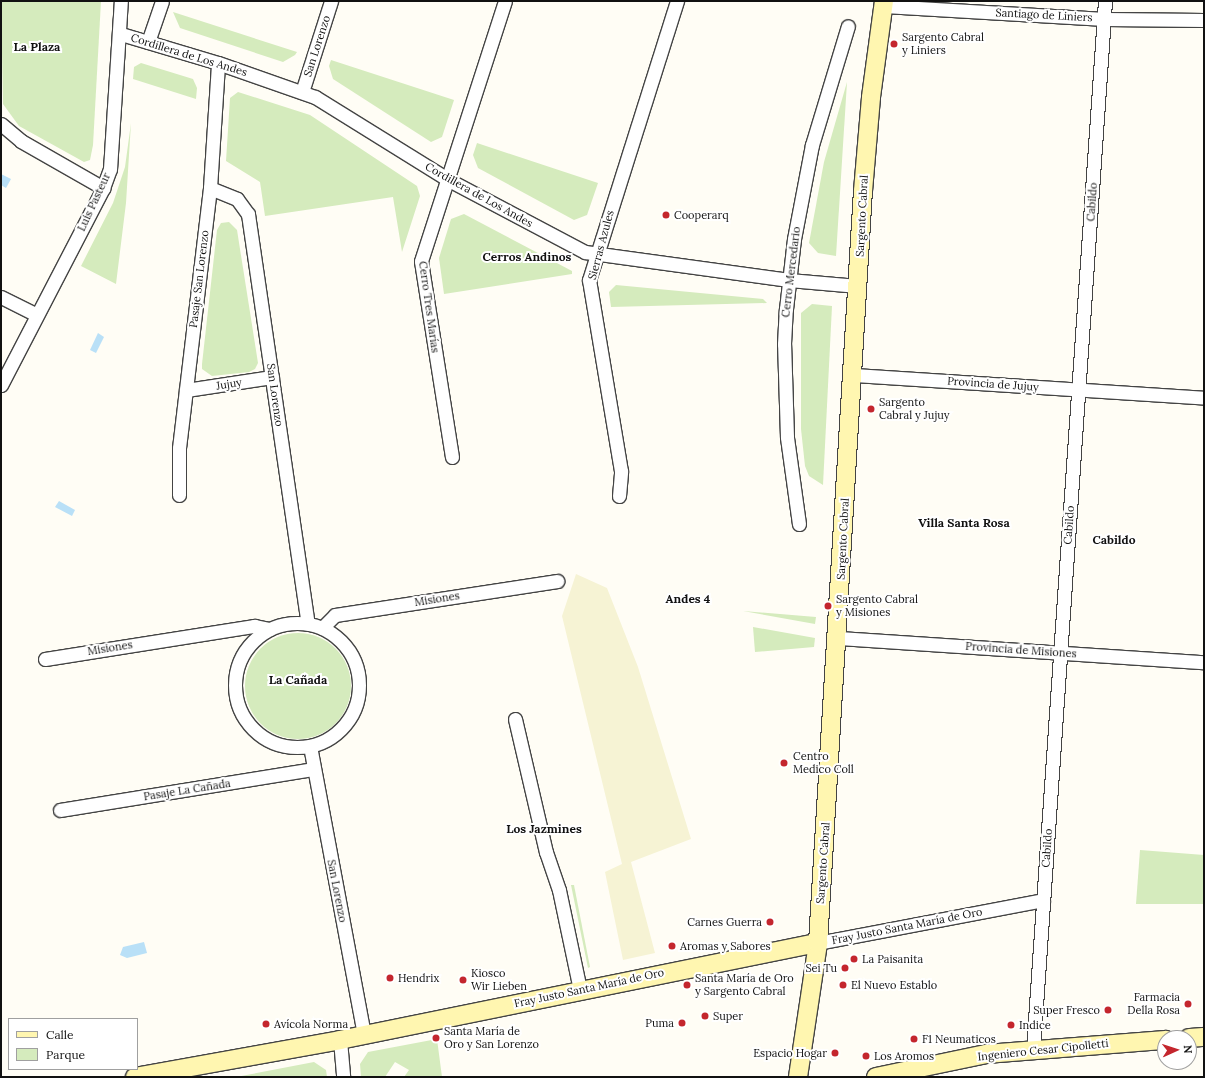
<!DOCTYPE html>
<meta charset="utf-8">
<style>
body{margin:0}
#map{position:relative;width:1205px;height:1078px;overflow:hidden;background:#fffdf5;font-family:Lora,serif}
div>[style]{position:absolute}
.farmland>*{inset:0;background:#f6f3d4}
.green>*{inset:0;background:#d5ebbd}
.round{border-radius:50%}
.water>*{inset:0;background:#b9e0f7}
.roads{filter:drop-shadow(1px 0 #444) drop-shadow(-1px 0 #444) drop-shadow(0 1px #444) drop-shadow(0 -1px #444)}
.street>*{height:13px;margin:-6.5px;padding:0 6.5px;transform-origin:6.5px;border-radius:6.5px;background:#fff}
.street>.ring{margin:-6.5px;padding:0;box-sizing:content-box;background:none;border:13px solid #fff;border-radius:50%}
.secondary>*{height:18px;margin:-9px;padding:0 9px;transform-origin:9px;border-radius:9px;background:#fff6b0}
.dots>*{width:11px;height:11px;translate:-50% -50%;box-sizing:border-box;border:2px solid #fff;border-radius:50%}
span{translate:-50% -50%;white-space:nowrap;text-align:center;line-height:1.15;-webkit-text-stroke:4px #fff;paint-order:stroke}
.street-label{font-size:11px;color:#111}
.poi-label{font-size:11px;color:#111}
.left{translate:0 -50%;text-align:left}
.right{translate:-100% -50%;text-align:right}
.neighbourhood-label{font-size:12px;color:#111;font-weight:700}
.frame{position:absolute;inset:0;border:2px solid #111;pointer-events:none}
.legend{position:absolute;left:8px;top:1018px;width:130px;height:52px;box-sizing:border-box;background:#fff;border:1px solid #a0a0a0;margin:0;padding:5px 7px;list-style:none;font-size:12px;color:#111}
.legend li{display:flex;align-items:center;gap:8px;height:20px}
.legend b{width:20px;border:1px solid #a0a0a0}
.north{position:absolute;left:1157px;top:1030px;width:40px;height:40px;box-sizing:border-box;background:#fff;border:1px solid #a0a0a0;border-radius:50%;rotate:87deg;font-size:11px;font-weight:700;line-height:16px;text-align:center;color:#111}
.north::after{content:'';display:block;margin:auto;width:14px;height:18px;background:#c4262e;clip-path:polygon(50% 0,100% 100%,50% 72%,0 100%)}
</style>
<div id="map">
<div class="farmland">
<i style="clip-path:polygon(576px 574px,607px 588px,638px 667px,691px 839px,631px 862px,655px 953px,623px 960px,605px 872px,622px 864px,562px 616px)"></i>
</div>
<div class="green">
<i style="clip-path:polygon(1px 1px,101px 1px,93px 145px,90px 160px,84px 162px,19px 126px,3px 104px)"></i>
<i style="clip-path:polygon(173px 12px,297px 52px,295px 55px,283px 62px,180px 28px)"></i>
<i style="clip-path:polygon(331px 60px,454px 100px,442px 137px,431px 142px,333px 79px,329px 66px)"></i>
<i style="clip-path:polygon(141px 63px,193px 79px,197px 88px,196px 99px,133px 79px,134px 67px)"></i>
<i style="clip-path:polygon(847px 82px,836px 256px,818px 253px,809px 243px,824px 162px)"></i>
<i style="clip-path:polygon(238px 92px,310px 115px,417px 186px,420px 196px,402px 252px,393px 197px,265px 216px,260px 182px,226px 161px,230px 98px)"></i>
<i style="clip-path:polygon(131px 123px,126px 203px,116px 284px,81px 266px,113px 203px,125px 167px)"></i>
<i style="clip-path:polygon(477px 143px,598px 183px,587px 215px,574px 220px,478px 168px,473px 155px)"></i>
<i style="clip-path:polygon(464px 214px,572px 271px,572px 274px,444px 294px,439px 258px,451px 219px)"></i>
<i style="clip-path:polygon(229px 222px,237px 230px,258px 363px,255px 369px,249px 372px,212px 376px,202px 369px,202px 364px,217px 230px,221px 223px)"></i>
<i style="clip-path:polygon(616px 285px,763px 299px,767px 303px,611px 307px,609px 292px)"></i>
<i style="clip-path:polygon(812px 304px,832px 306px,823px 485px,809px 476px,805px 466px,801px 429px,801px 313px)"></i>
<i style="clip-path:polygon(743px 611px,816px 617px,815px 624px)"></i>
<i style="clip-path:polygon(753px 627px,815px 638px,814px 647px,755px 652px)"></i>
<i class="round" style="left:245px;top:633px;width:106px;height:106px"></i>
<i style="clip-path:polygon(1140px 850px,1204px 855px,1204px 904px,1136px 904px)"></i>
<i style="clip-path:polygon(571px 885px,574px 885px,590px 967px,588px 968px)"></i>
<i style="clip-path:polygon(437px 1039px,442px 1077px,404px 1077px,409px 1070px,395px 1062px,385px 1077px,361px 1077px,360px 1064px,368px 1052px)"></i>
<i style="clip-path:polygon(314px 1062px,326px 1070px,327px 1077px,236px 1077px)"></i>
</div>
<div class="water">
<i style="clip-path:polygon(1px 174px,11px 179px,6px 188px,1px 185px)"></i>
<i style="clip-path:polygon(98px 333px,104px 337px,96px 353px,90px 350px)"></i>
<i style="clip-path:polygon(59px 501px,75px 510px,72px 516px,55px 507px)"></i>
<i style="clip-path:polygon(144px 942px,147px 953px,127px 958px,120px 955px,123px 947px)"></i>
</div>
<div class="roads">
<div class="street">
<i style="left:884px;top:6px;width:221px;rotate:3.4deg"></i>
<i style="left:1105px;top:19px;width:99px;rotate:0.6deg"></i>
<i style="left:121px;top:34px;width:101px;rotate:16.6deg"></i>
<i style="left:218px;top:63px;width:103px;rotate:19.3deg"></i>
<i style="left:315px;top:97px;width:155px;rotate:31.8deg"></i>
<i style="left:447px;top:179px;width:156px;rotate:27.9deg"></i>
<i style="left:585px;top:252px;width:206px;rotate:7.8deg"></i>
<i style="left:789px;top:280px;width:69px;rotate:5deg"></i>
<i style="left:148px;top:42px;width:43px;rotate:-71.1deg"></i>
<i style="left:302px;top:92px;width:96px;rotate:-72.3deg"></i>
<i style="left:1px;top:124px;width:26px;rotate:40deg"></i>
<i style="left:21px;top:141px;width:95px;rotate:29.8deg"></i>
<i style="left:210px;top:188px;width:29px;rotate:22deg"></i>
<i style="left:237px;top:199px;width:19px;rotate:54deg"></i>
<i style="left:248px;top:214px;width:414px;rotate:81.7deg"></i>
<i style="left:1px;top:297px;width:40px;rotate:26.6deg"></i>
<i style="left:853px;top:375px;width:352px;rotate:3.7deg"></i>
<i style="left:1px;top:385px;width:222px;rotate:-62.6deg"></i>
<i style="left:103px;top:188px;width:20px;rotate:-70deg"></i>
<i style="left:110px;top:169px;width:168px;rotate:-86.3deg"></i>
<i style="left:186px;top:390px;width:87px;rotate:-8.6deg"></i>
<i style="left:452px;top:457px;width:198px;rotate:-99deg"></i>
<i style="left:421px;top:261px;width:273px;rotate:-72.1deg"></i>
<i style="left:179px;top:495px;width:47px;rotate:-90deg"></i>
<i style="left:179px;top:448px;width:262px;rotate:-83.2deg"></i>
<i style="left:210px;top:188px;width:125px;rotate:-86.3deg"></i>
<i style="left:619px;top:496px;width:25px;rotate:-85deg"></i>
<i style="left:621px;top:471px;width:194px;rotate:-99.5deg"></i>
<i style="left:589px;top:280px;width:293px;rotate:-72.5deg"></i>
<i style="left:799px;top:524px;width:88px;rotate:-97.9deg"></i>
<i style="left:787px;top:437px;width:93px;rotate:-91.8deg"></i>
<i style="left:784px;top:344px;width:35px;rotate:-87deg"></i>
<i style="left:786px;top:309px;width:70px;rotate:-83.5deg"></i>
<i style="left:794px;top:239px;width:96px;rotate:-79.2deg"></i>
<i style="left:812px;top:145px;width:124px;rotate:-73.2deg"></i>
<i class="ring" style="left:235px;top:623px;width:111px;height:111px"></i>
<i style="left:322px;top:628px;width:18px;rotate:-45deg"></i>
<i style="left:335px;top:615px;width:225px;rotate:-8.7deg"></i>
<i style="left:838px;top:638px;width:367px;rotate:3.8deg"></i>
<i style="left:45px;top:659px;width:212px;rotate:-9deg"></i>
<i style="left:254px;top:626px;width:16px;rotate:11deg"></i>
<i style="left:515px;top:719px;width:137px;rotate:76.9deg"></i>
<i style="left:546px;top:852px;width:40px;rotate:71.1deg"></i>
<i style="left:559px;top:890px;width:102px;rotate:78.1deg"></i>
<i style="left:310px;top:746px;width:294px;rotate:79.4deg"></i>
<i style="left:60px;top:810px;width:257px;rotate:-9.2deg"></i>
<i style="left:818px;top:943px;width:229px;rotate:-10.8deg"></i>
<i style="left:340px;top:1040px;width:37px;rotate:85deg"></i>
<i style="left:1033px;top:1049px;width:1050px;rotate:-86.07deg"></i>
</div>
<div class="secondary">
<i style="left:1189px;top:1038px;width:15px;rotate:-4deg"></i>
<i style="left:135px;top:1077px;width:208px;rotate:-10.2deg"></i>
<i style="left:340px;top:1040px;width:488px;rotate:-11.5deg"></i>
<i style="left:798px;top:1077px;width:135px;rotate:-81.5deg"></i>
<i style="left:818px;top:943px;width:753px;rotate:-86.58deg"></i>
<i style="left:863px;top:191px;width:94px;rotate:-85.1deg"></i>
<i style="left:871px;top:97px;width:97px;rotate:-82.3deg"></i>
<i style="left:876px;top:1077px;width:112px;rotate:-11.8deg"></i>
<i style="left:986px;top:1054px;width:180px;rotate:-4.5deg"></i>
</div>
</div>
<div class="dots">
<i style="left:894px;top:44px;background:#c4262e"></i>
<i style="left:666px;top:215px;background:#c4262e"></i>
<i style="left:871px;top:409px;background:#c4262e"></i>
<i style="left:828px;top:606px;background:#c4262e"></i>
<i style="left:784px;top:763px;background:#c4262e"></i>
<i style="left:770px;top:922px;background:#c4262e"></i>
<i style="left:672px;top:946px;background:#c4262e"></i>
<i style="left:854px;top:959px;background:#c4262e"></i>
<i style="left:845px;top:968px;background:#c4262e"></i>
<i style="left:390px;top:978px;background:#c4262e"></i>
<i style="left:463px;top:980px;background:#c4262e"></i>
<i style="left:687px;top:985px;background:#c4262e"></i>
<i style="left:843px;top:985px;background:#c4262e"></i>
<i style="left:1188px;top:1004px;background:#c4262e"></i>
<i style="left:1108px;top:1010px;background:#c4262e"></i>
<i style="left:705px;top:1016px;background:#c4262e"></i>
<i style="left:682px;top:1023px;background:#c4262e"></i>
<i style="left:266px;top:1024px;background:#c4262e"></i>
<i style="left:1011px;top:1025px;background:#c4262e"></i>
<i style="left:436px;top:1038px;background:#c4262e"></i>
<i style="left:914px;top:1039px;background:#c4262e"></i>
<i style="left:835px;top:1053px;background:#c4262e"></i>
<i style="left:866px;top:1056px;background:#c4262e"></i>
</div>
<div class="street-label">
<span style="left:1044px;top:15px;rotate:3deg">Santiago de Liniers</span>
<span style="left:317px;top:46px;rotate:-72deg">San Lorenzo</span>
<span style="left:189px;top:55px;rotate:17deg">Cordillera de Los Andes</span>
<span style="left:479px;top:195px;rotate:29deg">Cordillera de Los Andes</span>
<span style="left:94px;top:202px;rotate:-65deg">Luis Pasteur</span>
<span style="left:1092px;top:202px;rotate:-86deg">Cabildo</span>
<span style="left:862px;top:216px;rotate:-87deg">Sargento Cabral</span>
<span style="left:601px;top:245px;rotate:-75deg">Sierras Azules</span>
<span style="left:791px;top:272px;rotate:-83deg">Cerro Mercedario</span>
<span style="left:199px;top:279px;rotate:-83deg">Pasaje San Lorenzo</span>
<span style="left:429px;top:307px;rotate:82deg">Cerro Tres Marías</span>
<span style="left:229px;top:384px;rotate:-9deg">Jujuy</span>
<span style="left:993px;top:384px;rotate:4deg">Provincia de Jujuy</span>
<span style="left:275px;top:395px;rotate:82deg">San Lorenzo</span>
<span style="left:1069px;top:525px;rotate:-86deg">Cabildo</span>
<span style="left:843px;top:539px;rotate:-87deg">Sargento Cabral</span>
<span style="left:437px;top:599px;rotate:-9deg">Misiones</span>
<span style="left:110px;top:648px;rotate:-9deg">Misiones</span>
<span style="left:1021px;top:650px;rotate:4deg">Provincia de Misiones</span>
<span style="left:187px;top:790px;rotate:-9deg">Pasaje La Cañada</span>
<span style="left:1047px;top:848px;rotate:-86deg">Cabildo</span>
<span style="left:823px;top:863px;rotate:-86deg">Sargento Cabral</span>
<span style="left:337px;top:891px;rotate:79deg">San Lorenzo</span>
<span style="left:907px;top:926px;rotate:-11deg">Fray Justo Santa María de Oro</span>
<span style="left:589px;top:988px;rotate:-12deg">Fray Justo Santa María de Oro</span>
<span style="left:1043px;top:1050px;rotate:-6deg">Ingeniero Cesar Cipolletti</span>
</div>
<div class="poi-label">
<span class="left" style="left:902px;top:44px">Sargento Cabral<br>y Liniers</span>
<span class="left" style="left:674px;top:215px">Cooperarq</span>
<span class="left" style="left:879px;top:409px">Sargento<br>Cabral y Jujuy</span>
<span class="left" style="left:836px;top:606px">Sargento Cabral<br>y Misiones</span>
<span class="left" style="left:793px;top:763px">Centro<br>Medico Coll</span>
<span class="right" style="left:762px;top:922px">Carnes Guerra</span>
<span class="left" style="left:680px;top:946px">Aromas y Sabores</span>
<span class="left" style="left:862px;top:959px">La Paisanita</span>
<span class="right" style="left:837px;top:968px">Sei Tu</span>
<span class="left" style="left:471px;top:980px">Kiosco<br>Wir Lieben</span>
<span class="left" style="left:398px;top:978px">Hendrix</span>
<span class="left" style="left:695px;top:985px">Santa María de Oro<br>y Sargento Cabral</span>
<span class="left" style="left:851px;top:985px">El Nuevo Establo</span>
<span class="right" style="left:1180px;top:1004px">Farmacia<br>Della Rosa</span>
<span class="right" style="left:1100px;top:1010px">Super Fresco</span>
<span class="left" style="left:713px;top:1016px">Super</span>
<span class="right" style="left:674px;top:1023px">Puma</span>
<span class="left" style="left:274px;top:1024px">Avícola Norma</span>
<span class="left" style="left:1019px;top:1025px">Indice</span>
<span class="left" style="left:444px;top:1038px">Santa María de<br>Oro y San Lorenzo</span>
<span class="left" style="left:922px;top:1039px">F1 Neumaticos</span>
<span class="right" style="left:827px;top:1053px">Espacio Hogar</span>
<span class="left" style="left:874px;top:1056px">Los Aromos</span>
</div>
<div class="neighbourhood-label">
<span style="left:37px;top:47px">La Plaza</span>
<span style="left:527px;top:257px">Cerros Andinos</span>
<span style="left:964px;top:523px">Villa Santa Rosa</span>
<span style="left:1114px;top:540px">Cabildo</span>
<span style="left:688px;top:599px">Andes 4</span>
<span style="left:298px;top:680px">La Cañada</span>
<span style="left:544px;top:829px">Los Jazmines</span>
</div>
<div class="frame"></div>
<ul class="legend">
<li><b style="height:5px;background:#fff6b0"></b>Calle</li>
<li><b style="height:11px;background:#d5ebbd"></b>Parque</li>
</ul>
<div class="north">N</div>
</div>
